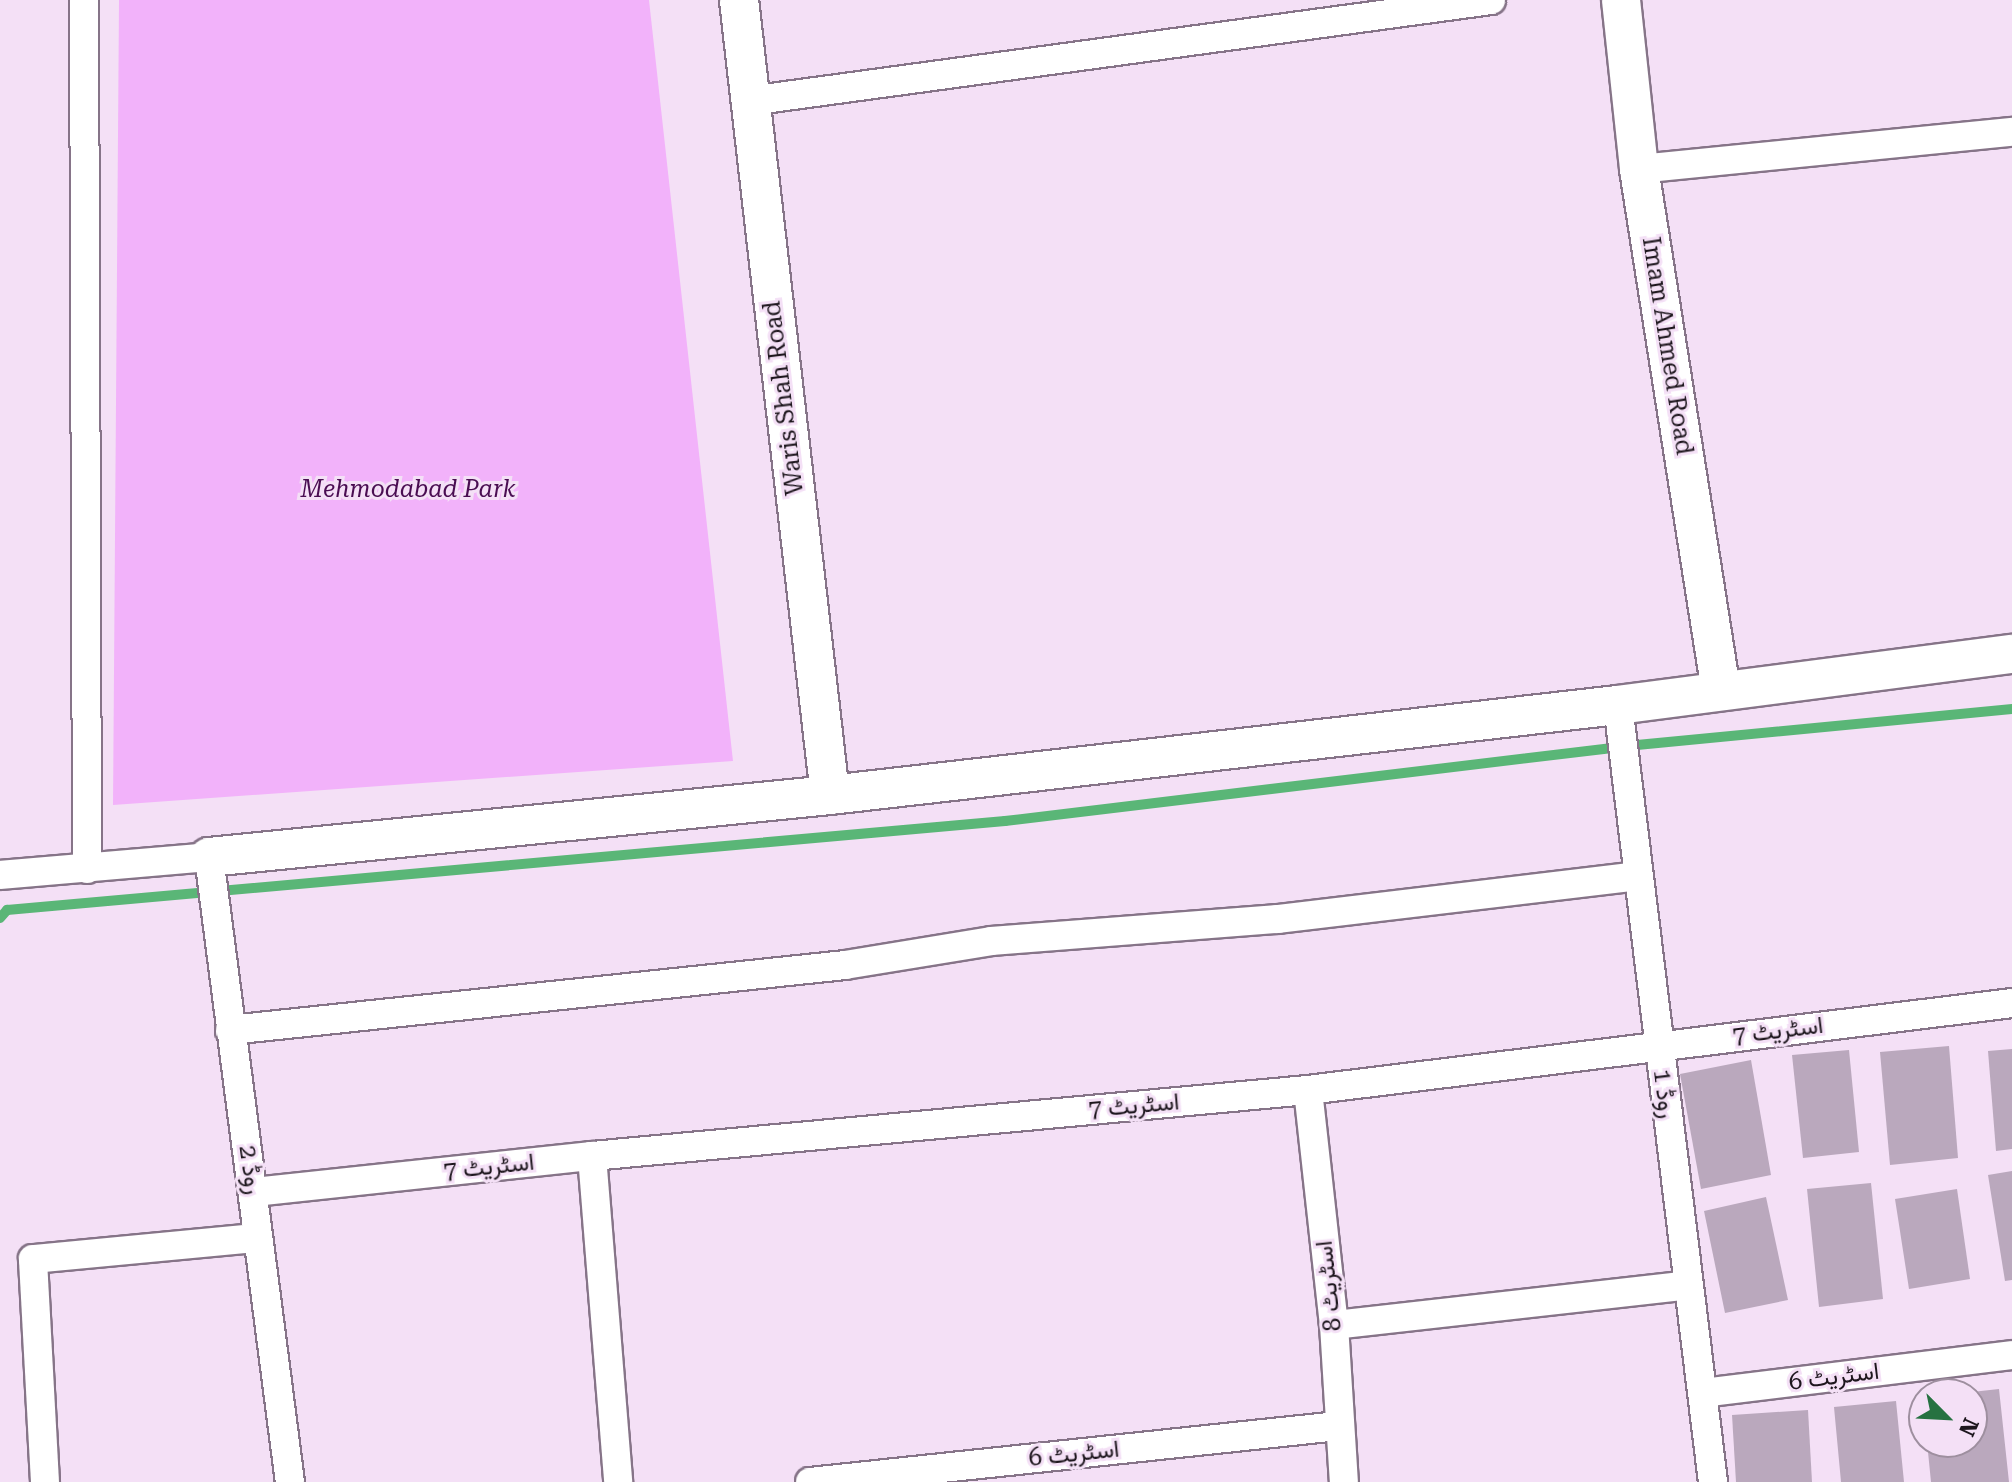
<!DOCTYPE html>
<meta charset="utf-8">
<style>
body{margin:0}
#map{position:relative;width:2012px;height:1482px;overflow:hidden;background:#f4e0f6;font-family:"Roboto Serif",Vazirmatn,serif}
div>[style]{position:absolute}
.green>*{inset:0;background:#f2b2fa}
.stream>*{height:10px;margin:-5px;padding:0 5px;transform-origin:5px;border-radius:5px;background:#5ab677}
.building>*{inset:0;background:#baa8bd}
.roads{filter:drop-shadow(2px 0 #867488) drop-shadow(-2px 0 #867488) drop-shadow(0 2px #867488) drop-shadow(0 -2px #867488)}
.street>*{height:28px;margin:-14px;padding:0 14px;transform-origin:14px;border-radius:14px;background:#fff}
.secondary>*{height:38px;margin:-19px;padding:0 19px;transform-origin:19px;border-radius:19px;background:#fff}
span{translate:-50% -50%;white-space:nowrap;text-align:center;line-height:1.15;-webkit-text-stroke:6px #f4e0f6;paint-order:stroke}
.street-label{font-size:24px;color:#1d161d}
.park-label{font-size:24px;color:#4a0d52;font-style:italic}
.north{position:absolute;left:1908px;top:1378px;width:80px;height:80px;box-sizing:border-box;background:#f4e0f6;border:2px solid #9e8f9f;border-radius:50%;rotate:114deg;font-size:22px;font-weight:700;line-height:32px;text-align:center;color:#1d161d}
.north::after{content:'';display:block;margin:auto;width:28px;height:36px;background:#267241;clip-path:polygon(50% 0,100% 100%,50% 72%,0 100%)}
</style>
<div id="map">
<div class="green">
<i style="clip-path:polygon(119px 0,649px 0,733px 761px,113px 805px)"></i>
</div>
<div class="stream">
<i style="left:0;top:918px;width:11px;rotate:-49deg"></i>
<i style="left:7px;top:910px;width:1002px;rotate:-5.1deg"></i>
<i style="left:1005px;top:821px;width:637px;rotate:-6.86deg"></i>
<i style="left:1637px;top:745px;width:377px;rotate:-5.5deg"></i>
</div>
<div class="building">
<i style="clip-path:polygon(1949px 1046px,1958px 1158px,1890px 1165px,1880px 1052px)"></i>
<i style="clip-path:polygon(2012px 1049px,2012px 1149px,1996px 1151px,1988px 1051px)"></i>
<i style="clip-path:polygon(1849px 1050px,1859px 1152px,1803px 1158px,1792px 1055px)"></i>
<i style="clip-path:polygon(1751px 1060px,1771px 1175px,1701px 1189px,1680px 1074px)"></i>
<i style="clip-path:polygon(2012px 1171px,2012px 1280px,2005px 1281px,1988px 1175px)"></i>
<i style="clip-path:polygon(1871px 1183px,1883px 1299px,1819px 1307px,1807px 1189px)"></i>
<i style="clip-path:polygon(1957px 1189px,1970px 1279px,1909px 1289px,1895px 1199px)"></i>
<i style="clip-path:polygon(1766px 1197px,1788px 1300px,1725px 1313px,1704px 1211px)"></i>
<i style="clip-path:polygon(1999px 1389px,2009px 1482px,1931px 1482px,1927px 1442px,1972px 1442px,1972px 1392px)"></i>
<i style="clip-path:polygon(1896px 1401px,1904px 1482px,1841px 1482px,1834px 1407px)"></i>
<i style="clip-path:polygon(1808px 1410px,1812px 1482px,1736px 1482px,1732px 1415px)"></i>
</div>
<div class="roads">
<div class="street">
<i style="left:84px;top:0;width:869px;rotate:89.8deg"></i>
<i style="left:749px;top:101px;width:749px;rotate:-7.75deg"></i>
<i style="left:1639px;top:169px;width:375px;rotate:-5.7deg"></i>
<i style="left:1618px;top:705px;width:783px;rotate:83.03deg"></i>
<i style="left:0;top:875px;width:210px;rotate:-4.9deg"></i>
<i style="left:209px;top:857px;width:630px;rotate:82.62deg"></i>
<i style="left:230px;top:1030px;width:618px;rotate:-6.03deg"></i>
<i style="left:845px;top:965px;width:148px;rotate:-9.3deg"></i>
<i style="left:991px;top:941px;width:288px;rotate:-4.4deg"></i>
<i style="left:1278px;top:919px;width:362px;rotate:-6.8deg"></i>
<i style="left:1308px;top:1090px;width:236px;rotate:83.7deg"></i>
<i style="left:1334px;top:1325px;width:157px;rotate:86.4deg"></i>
<i style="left:592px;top:1156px;width:327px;rotate:85.4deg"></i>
<i style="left:254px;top:1192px;width:340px;rotate:-6.1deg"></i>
<i style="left:592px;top:1156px;width:719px;rotate:-5.27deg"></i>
<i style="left:1308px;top:1090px;width:709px;rotate:-7.04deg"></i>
<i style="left:1334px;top:1325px;width:356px;rotate:-6.4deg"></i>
<i style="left:1703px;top:1393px;width:311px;rotate:-7deg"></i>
<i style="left:45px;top:1482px;width:223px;rotate:-93.1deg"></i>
<i style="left:33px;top:1259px;width:225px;rotate:-5.4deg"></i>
<i style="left:810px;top:1482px;width:531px;rotate:-6.05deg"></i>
</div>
<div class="secondary">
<i style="left:739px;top:0;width:800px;rotate:83.47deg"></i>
<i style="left:1621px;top:0;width:170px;rotate:83.9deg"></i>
<i style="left:1639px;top:169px;width:528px;rotate:81.07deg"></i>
<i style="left:209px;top:857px;width:624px;rotate:-5.7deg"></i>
<i style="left:830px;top:795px;width:793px;rotate:-6.52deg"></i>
<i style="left:1618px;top:705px;width:397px;rotate:-7.4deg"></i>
</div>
</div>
<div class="street-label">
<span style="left:1667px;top:346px;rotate:81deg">Imam Ahmed Road</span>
<span style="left:784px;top:398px;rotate:-97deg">Waris Shah Road</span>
<span style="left:1778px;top:1031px;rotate:-7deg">اسٹریٹ 7</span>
<span style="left:1664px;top:1094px;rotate:83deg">روڈ 1</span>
<span style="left:1134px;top:1106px;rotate:-5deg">اسٹریٹ 7</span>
<span style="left:489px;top:1167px;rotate:-6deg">اسٹریٹ 7</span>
<span style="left:250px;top:1170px;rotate:82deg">روڈ 2</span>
<span style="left:1329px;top:1286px;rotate:-96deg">اسٹریٹ 8</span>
<span style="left:1834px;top:1377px;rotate:-7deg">اسٹریٹ 6</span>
<span style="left:1074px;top:1454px;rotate:-6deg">اسٹریٹ 6</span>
</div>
<div class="park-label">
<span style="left:408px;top:490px">Mehmodabad Park</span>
</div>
<div class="north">N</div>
</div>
